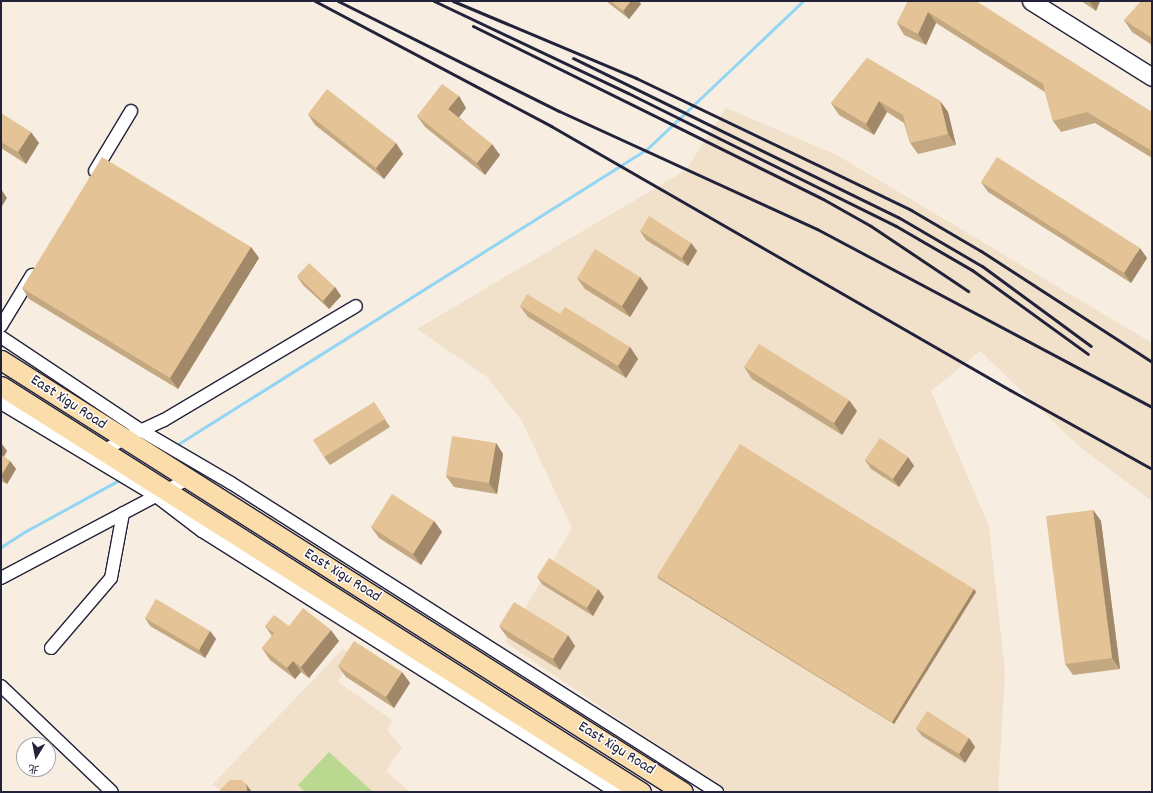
<!DOCTYPE html>
<meta charset="utf-8">
<style>
body{margin:0}
#map{position:relative;width:1153px;height:793px;overflow:hidden;background:#f7ede0;font-family:Dekko,"LXGW WenKai TC",sans-serif}
div>[style]{position:absolute}
.built>*{inset:0;background:#f1e0ca}
.green>*{inset:0;background:#bad890}
.stream>*{height:3px;margin:-1.5px;padding:0 1.5px;transform-origin:1.5px;border-radius:1.5px;background:#92d5f4}
.roads{filter:drop-shadow(1px 0 #22223b) drop-shadow(-1px 0 #22223b) drop-shadow(0 1px #22223b) drop-shadow(0 -1px #22223b)}
.street>*{height:12px;margin:-6px;padding:0 6px;transform-origin:6px;border-radius:6px;background:#fff}
.secondary>*{height:17px;margin:-8.5px;padding:0 8.5px;transform-origin:8.5px;border-radius:8.5px;background:#fff}
.primary>*{height:19px;margin:-9.5px;padding:0 9.5px;transform-origin:9.5px;border-radius:9.5px;background:#faddab}
.rail>*{height:3px;margin:-1.5px;padding:0 1.5px;transform-origin:1.5px;border-radius:1.5px;background:#22223b}
.wall>*{inset:0;background:#c4a881}
.shaded-wall>*{inset:0;background:#a08869}
.building>*{inset:0;background:#e4c396}
span{translate:-50% -50%;white-space:nowrap;text-align:center;line-height:1.15;-webkit-text-stroke:3px #fff;paint-order:stroke}
.street-label{font-size:16px;color:#22223b}
.frame{position:absolute;inset:0;border:2px solid #22223b;pointer-events:none}
.north{position:absolute;left:16px;top:737px;width:40px;height:40px;box-sizing:border-box;background:#fff;border:1px solid #a7a7b1;border-radius:50%;rotate:190deg;font-size:11px;font-weight:700;line-height:16px;text-align:center;color:#22223b}
.north::after{content:'';display:block;margin:auto;width:14px;height:18px;background:#22223b;clip-path:polygon(50% 0,100% 100%,50% 72%,0 100%)}
</style>
<div id="map">
<div class="built">
<i style="clip-path:polygon(726px 108px,835px 154px,1152px 343px,1152px 501px,1081px 448px,980px 351px,931px 391px,989px 526px,1005px 672px,998px 792px,727px 792px,505px 642px,572px 528px,522px 421px,487px 377px,417px 329px,686px 170px)"></i>
<i style="clip-path:polygon(343px 649px,354px 657px,338px 682px,392px 720px,387px 730px,402px 748px,386px 771px,410px 792px,218px 792px,220px 789px,212px 785px)"></i>
</div>
<div class="green">
<i style="clip-path:polygon(329px 752px,373px 792px,305px 792px,298px 785px)"></i>
</div>
<div class="stream">
<i style="left:175px;top:446px;width:558px;rotate:-32.18deg"></i>
<i style="left:647px;top:149px;width:215px;rotate:-43.5deg"></i>
<i style="left:1px;top:547px;width:30px;rotate:-33deg"></i>
<i style="left:26px;top:531px;width:108px;rotate:-28.7deg"></i>
</div>
<div class="roads">
<div class="street">
<i style="left:95px;top:171px;width:70px;rotate:-59deg"></i>
<i style="left:1px;top:326px;width:60px;rotate:-58.7deg"></i>
<i style="left:1px;top:337px;width:169px;rotate:33.7deg"></i>
<i style="left:142px;top:431px;width:103px;rotate:30.3deg"></i>
<i style="left:231px;top:483px;width:576px;rotate:32.45deg"></i>
<i style="left:1px;top:403px;width:181px;rotate:31deg"></i>
<i style="left:156px;top:496px;width:58px;rotate:37.3deg"></i>
<i style="left:202px;top:531px;width:490px;rotate:32.2deg"></i>
<i style="left:104px;top:451px;width:22px;rotate:-32deg"></i>
<i style="left:123px;top:439px;width:45px;rotate:-24.9deg"></i>
<i style="left:164px;top:420px;width:223px;rotate:-30.7deg"></i>
<i style="left:1px;top:578px;width:212px;rotate:-27.9deg"></i>
<i style="left:51px;top:648px;width:92px;rotate:-49.4deg"></i>
<i style="left:111px;top:578px;width:66px;rotate:-79.5deg"></i>
<i style="left:1px;top:686px;width:153px;rotate:43.7deg"></i>
</div>
<div class="secondary">
<i style="left:1031px;top:1px;width:143px;rotate:32.1deg"></i>
</div>
<div class="primary">
<i style="left:1px;top:360px;width:807px;rotate:32.35deg"></i>
<i style="left:1px;top:386px;width:758px;rotate:32.39deg"></i>
</div>
</div>
<div class="rail">
<i style="left:315px;top:1px;width:267px;rotate:27.9deg"></i>
<i style="left:551px;top:126px;width:530px;rotate:29.91deg"></i>
<i style="left:1010px;top:390px;width:162px;rotate:29.1deg"></i>
<i style="left:338px;top:1px;width:247px;rotate:26.5deg"></i>
<i style="left:559px;top:111px;width:284px;rotate:24.6deg"></i>
<i style="left:817px;top:229px;width:379px;rotate:28deg"></i>
<i style="left:434px;top:1px;width:215px;rotate:25.4deg"></i>
<i style="left:628px;top:93px;width:299px;rotate:26.4deg"></i>
<i style="left:896px;top:226px;width:88px;rotate:30.1deg"></i>
<i style="left:972px;top:270px;width:143px;rotate:35.9deg"></i>
<i style="left:453px;top:1px;width:199px;rotate:22.8deg"></i>
<i style="left:636px;top:78px;width:305px;rotate:25.6deg"></i>
<i style="left:911px;top:210px;width:81px;rotate:30.4deg"></i>
<i style="left:981px;top:251px;width:204px;rotate:33deg"></i>
<i style="left:473px;top:26px;width:390px;rotate:26.3deg"></i>
<i style="left:823px;top:199px;width:55px;rotate:29.4deg"></i>
<i style="left:871px;top:226px;width:117px;rotate:33.8deg"></i>
<i style="left:573px;top:58px;width:362px;rotate:26.1deg"></i>
<i style="left:898px;top:217px;width:97px;rotate:30.3deg"></i>
<i style="left:982px;top:266px;width:135px;rotate:36.3deg"></i>
</div>
<div class="wall">
<i style="clip-path:polygon(606px 1px,639px 1px,641px 4px,629px 19px)"></i>
<i style="clip-path:polygon(908px 1px,1152px 112px,1152px 158px,1095px 123px,1061px 132px,1053px 121px,1045px 92px,936px 23px,926px 45px,904px 35px,897px 23px)"></i>
<i style="clip-path:polygon(1081px 1px,1100px 1px,1096px 11px)"></i>
<i style="clip-path:polygon(1152px 1px,1152px 45px,1132px 32px,1124px 20px)"></i>
<i style="clip-path:polygon(867px 58px,940px 101px,948px 112px,956px 145px,918px 154px,910px 143px,904px 123px,887px 112px,874px 135px,839px 115px,831px 103px)"></i>
<i style="clip-path:polygon(459px 96px,466px 108px,459px 117px,500px 155px,485px 175px,425px 127px,417px 116px)"></i>
<i style="clip-path:polygon(1px 113px,39px 143px,26px 164px,1px 148px)"></i>
<i style="clip-path:polygon(308px 114px,396px 143px,403px 154px,384px 179px,315px 125px)"></i>
<i style="clip-path:polygon(981px 182px,1147px 258px,1131px 283px,988px 192px)"></i>
<i style="clip-path:polygon(640px 231px,691px 243px,697px 251px,688px 266px,646px 240px)"></i>
<i style="clip-path:polygon(251px 247px,259px 258px,178px 389px,29px 299px,22px 288px)"></i>
<i style="clip-path:polygon(297px 276px,335px 287px,341px 296px,329px 309px,303px 285px)"></i>
<i style="clip-path:polygon(640px 277px,648px 288px,630px 317px,585px 289px,577px 278px)"></i>
<i style="clip-path:polygon(520px 306px,560px 314px,630px 347px,638px 359px,626px 378px,528px 317px)"></i>
<i style="clip-path:polygon(744px 367px,857px 411px,842px 435px,752px 379px)"></i>
<i style="clip-path:polygon(374px 402px,390px 427px,330px 465px,324px 457px)"></i>
<i style="clip-path:polygon(1px 443px,7px 451px,4px 457px,10px 461px,16px 469px,7px 484px,1px 481px)"></i>
<i style="clip-path:polygon(496px 443px,503px 454px,497px 494px,454px 487px,446px 476px)"></i>
<i style="clip-path:polygon(908px 457px,914px 466px,899px 487px,871px 469px,865px 460px)"></i>
<i style="clip-path:polygon(1093px 510px,1101px 521px,1120px 669px,1073px 675px,1065px 664px)"></i>
<i style="clip-path:polygon(434px 521px,442px 532px,421px 565px,379px 538px,371px 527px)"></i>
<i style="clip-path:polygon(657px 576px,974px 589px,976px 592px,894px 724px,659px 579px)"></i>
<i style="clip-path:polygon(537px 577px,604px 597px,593px 616px,543px 585px)"></i>
<i style="clip-path:polygon(145px 618px,210px 631px,216px 639px,205px 658px,150px 626px)"></i>
<i style="clip-path:polygon(265px 626px,289px 626px,339px 641px,309px 678px,301px 672px,295px 679px,270px 660px,262px 648px,272px 636px)"></i>
<i style="clip-path:polygon(499px 626px,575px 646px,560px 670px,507px 637px)"></i>
<i style="clip-path:polygon(338px 666px,402px 672px,410px 683px,394px 708px,346px 677px)"></i>
<i style="clip-path:polygon(916px 728px,969px 738px,975px 747px,965px 763px,922px 736px)"></i>
</div>
<div class="shaded-wall">
<i style="clip-path:polygon(631px 1px,639px 1px,641px 4px,629px 19px,623px 11px)"></i>
<i style="clip-path:polygon(1089px 1px,1100px 1px,1096px 11px)"></i>
<i style="clip-path:polygon(928px 12px,936px 23px,926px 45px,918px 34px)"></i>
<i style="clip-path:polygon(459px 96px,466px 108px,456px 121px,448px 109px)"></i>
<i style="clip-path:polygon(879px 101px,887px 112px,874px 135px,866px 124px)"></i>
<i style="clip-path:polygon(940px 101px,948px 112px,956px 145px,948px 134px)"></i>
<i style="clip-path:polygon(31px 132px,39px 143px,26px 164px,18px 152px)"></i>
<i style="clip-path:polygon(396px 143px,403px 154px,384px 179px,376px 168px)"></i>
<i style="clip-path:polygon(492px 144px,500px 155px,485px 175px,477px 163px)"></i>
<i style="clip-path:polygon(1px 189px,7px 198px,1px 208px)"></i>
<i style="clip-path:polygon(691px 243px,697px 251px,688px 266px,682px 258px)"></i>
<i style="clip-path:polygon(251px 247px,259px 258px,178px 389px,170px 378px)"></i>
<i style="clip-path:polygon(1140px 248px,1147px 258px,1131px 283px,1124px 273px)"></i>
<i style="clip-path:polygon(640px 277px,648px 288px,630px 317px,622px 306px)"></i>
<i style="clip-path:polygon(335px 287px,341px 296px,329px 309px,323px 301px)"></i>
<i style="clip-path:polygon(630px 347px,638px 359px,626px 378px,618px 366px)"></i>
<i style="clip-path:polygon(849px 400px,857px 411px,842px 435px,834px 423px)"></i>
<i style="clip-path:polygon(1px 443px,7px 451px,1px 461px)"></i>
<i style="clip-path:polygon(496px 443px,503px 454px,497px 494px,489px 483px)"></i>
<i style="clip-path:polygon(908px 457px,914px 466px,899px 487px,893px 479px)"></i>
<i style="clip-path:polygon(10px 461px,16px 469px,7px 484px,1px 476px)"></i>
<i style="clip-path:polygon(1093px 510px,1101px 521px,1120px 669px,1112px 658px)"></i>
<i style="clip-path:polygon(434px 521px,442px 532px,421px 565px,413px 554px)"></i>
<i style="clip-path:polygon(598px 589px,604px 597px,593px 616px,587px 608px)"></i>
<i style="clip-path:polygon(974px 589px,976px 592px,894px 724px,892px 722px)"></i>
<i style="clip-path:polygon(331px 630px,339px 641px,309px 678px,301px 667px)"></i>
<i style="clip-path:polygon(210px 631px,216px 639px,205px 658px,199px 650px)"></i>
<i style="clip-path:polygon(568px 635px,575px 646px,560px 670px,553px 659px)"></i>
<i style="clip-path:polygon(293px 661px,301px 672px,295px 679px,287px 668px)"></i>
<i style="clip-path:polygon(402px 672px,410px 683px,394px 708px,386px 697px)"></i>
<i style="clip-path:polygon(969px 738px,975px 747px,965px 763px,959px 754px)"></i>
<i style="clip-path:polygon(246px 784px,252px 792px,247px 792px)"></i>
</div>
<div class="building">
<i style="clip-path:polygon(611px 1px,631px 1px,623px 11px)"></i>
<i style="clip-path:polygon(908px 1px,976px 1px,1152px 112px,1152px 151px,1087px 112px,1053px 121px,1043px 84px,928px 12px,918px 34px,897px 23px)"></i>
<i style="clip-path:polygon(1141px 1px,1152px 1px,1152px 38px,1124px 20px)"></i>
<i style="clip-path:polygon(867px 58px,940px 101px,948px 134px,910px 143px,903px 115px,879px 101px,866px 124px,831px 103px)"></i>
<i style="clip-path:polygon(442px 84px,459px 96px,448px 109px,492px 144px,477px 163px,417px 116px)"></i>
<i style="clip-path:polygon(327px 89px,396px 143px,376px 168px,308px 114px)"></i>
<i style="clip-path:polygon(1px 113px,31px 132px,18px 152px,1px 142px)"></i>
<i style="clip-path:polygon(102px 157px,251px 247px,170px 378px,22px 288px)"></i>
<i style="clip-path:polygon(997px 157px,1140px 248px,1124px 273px,981px 182px)"></i>
<i style="clip-path:polygon(649px 216px,691px 243px,682px 258px,640px 231px)"></i>
<i style="clip-path:polygon(595px 249px,640px 277px,622px 306px,577px 278px)"></i>
<i style="clip-path:polygon(309px 263px,335px 287px,323px 301px,297px 276px)"></i>
<i style="clip-path:polygon(527px 294px,560px 314px,565px 307px,630px 347px,618px 366px,520px 306px)"></i>
<i style="clip-path:polygon(759px 344px,849px 400px,834px 423px,744px 367px)"></i>
<i style="clip-path:polygon(374px 402px,385px 419px,324px 457px,313px 440px)"></i>
<i style="clip-path:polygon(452px 436px,496px 443px,489px 483px,446px 476px)"></i>
<i style="clip-path:polygon(880px 438px,908px 457px,893px 479px,865px 460px)"></i>
<i style="clip-path:polygon(740px 444px,974px 589px,892px 722px,657px 576px)"></i>
<i style="clip-path:polygon(1px 455px,10px 461px,1px 476px)"></i>
<i style="clip-path:polygon(392px 494px,434px 521px,413px 554px,371px 527px)"></i>
<i style="clip-path:polygon(1093px 510px,1112px 658px,1065px 664px,1046px 516px)"></i>
<i style="clip-path:polygon(549px 558px,598px 589px,587px 608px,537px 577px)"></i>
<i style="clip-path:polygon(156px 599px,210px 631px,199px 650px,145px 618px)"></i>
<i style="clip-path:polygon(514px 602px,568px 635px,553px 659px,499px 626px)"></i>
<i style="clip-path:polygon(303px 608px,331px 630px,301px 667px,293px 661px,287px 668px,262px 648px,274px 633px,265px 626px,274px 615px,289px 626px)"></i>
<i style="clip-path:polygon(354px 641px,402px 672px,386px 697px,338px 666px)"></i>
<i style="clip-path:polygon(927px 711px,969px 738px,959px 754px,916px 728px)"></i>
<i style="clip-path:polygon(230px 780px,241px 780px,246px 784px,247px 792px,218px 792px)"></i>
</div>
<div class="street-label">
<span style="left:68px;top:403px;rotate:33deg">East Xigu Road</span>
<span style="left:342px;top:576px;rotate:32deg">East Xigu Road</span>
<span style="left:616px;top:749px;rotate:32deg">East Xigu Road</span>
</div>
<div class="frame"></div>
<div class="north">北</div>
</div>
